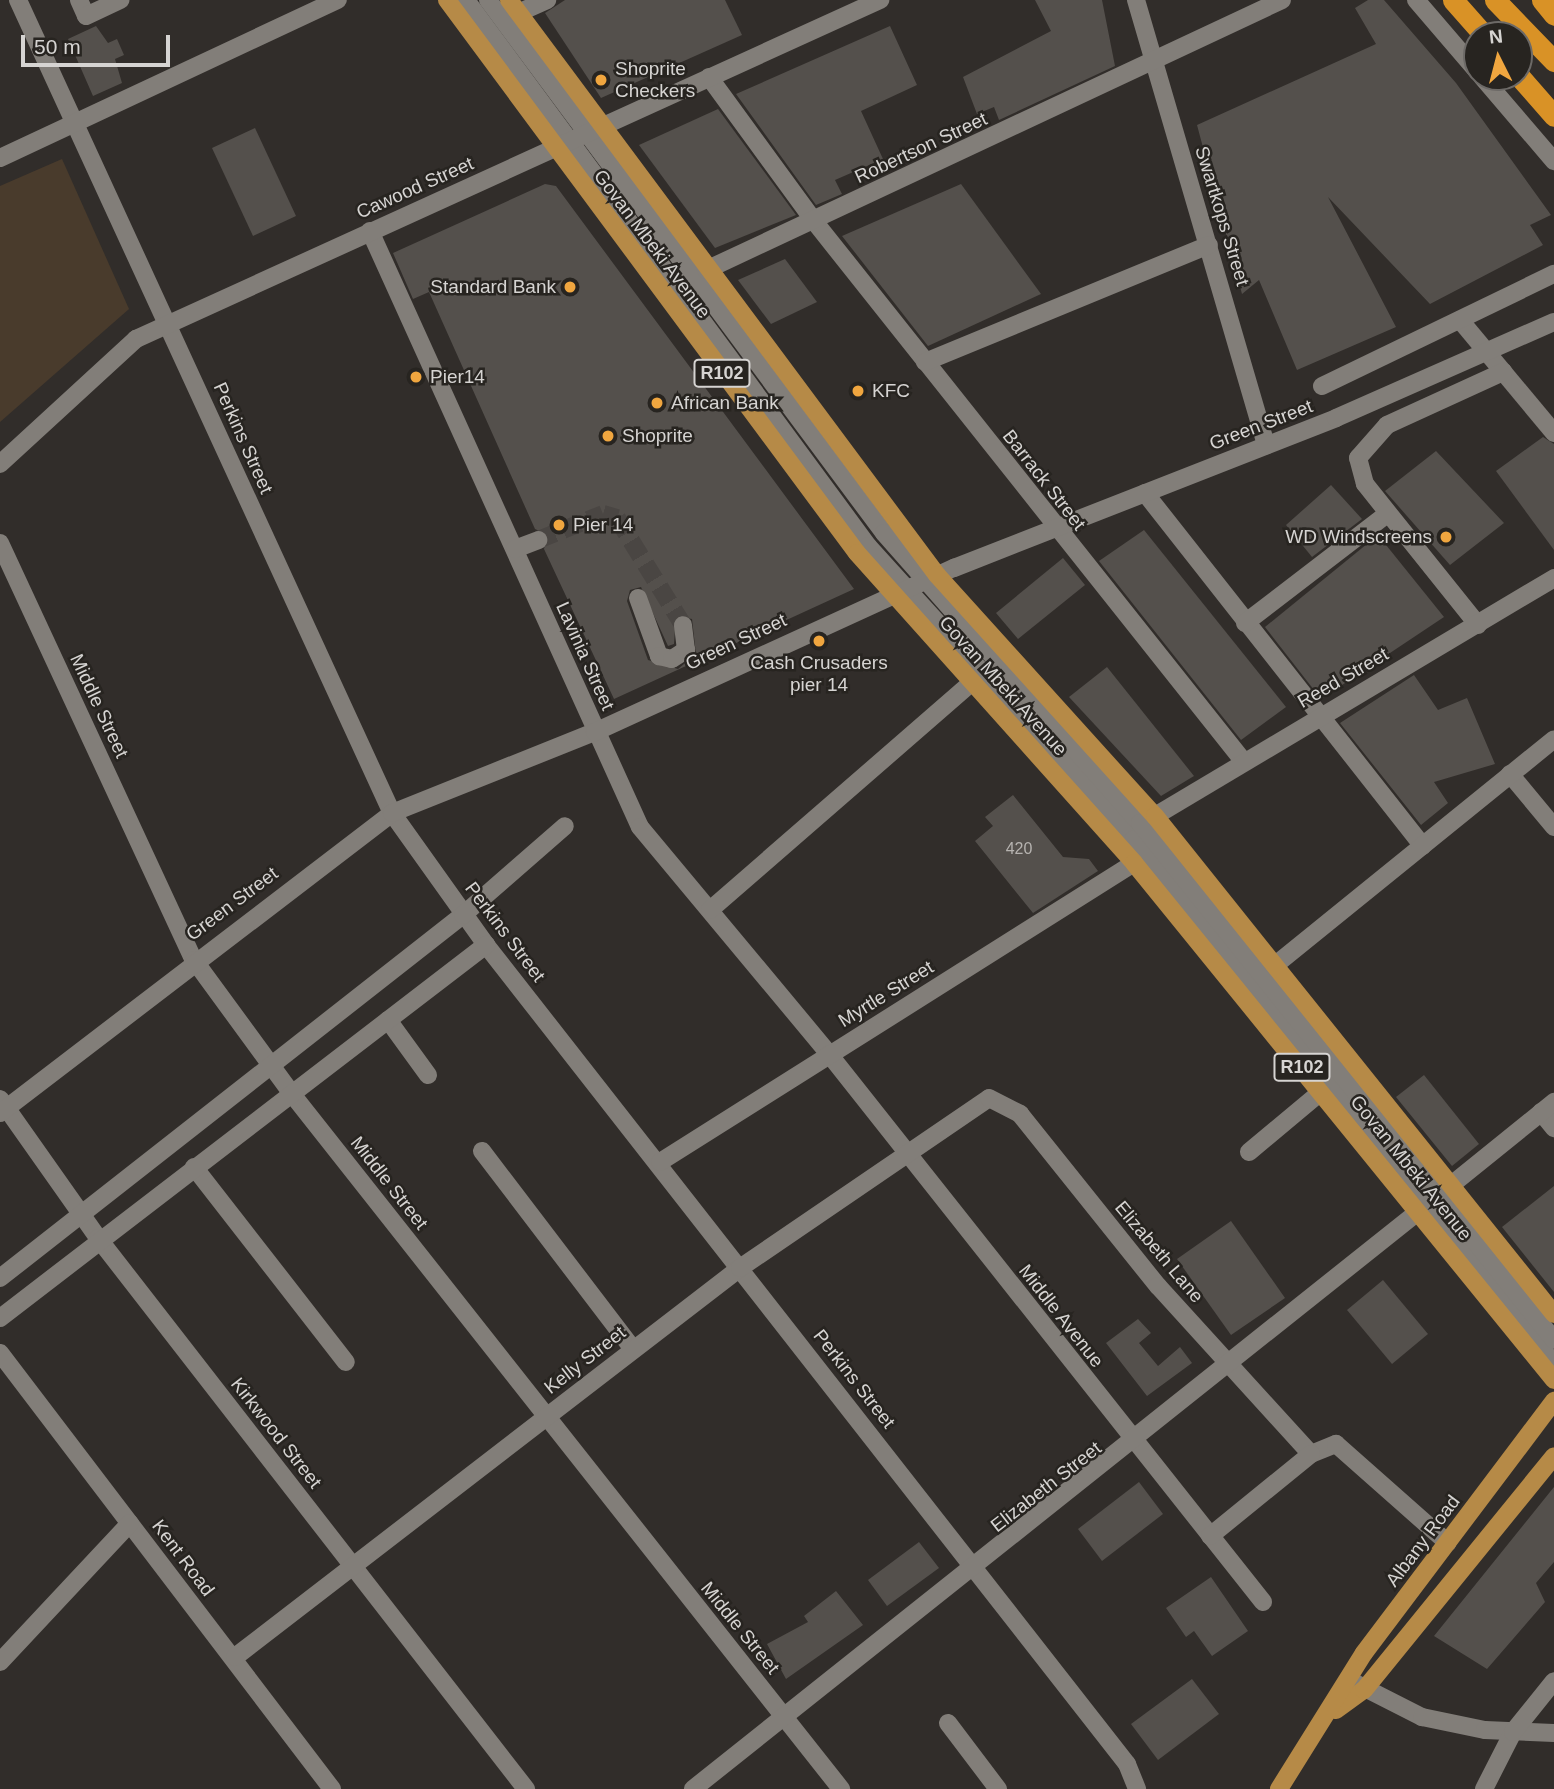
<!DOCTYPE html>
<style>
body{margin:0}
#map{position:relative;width:1554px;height:1789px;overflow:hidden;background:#312d2a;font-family:Helvetica,sans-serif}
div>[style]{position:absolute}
.green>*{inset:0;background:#493b2c}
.building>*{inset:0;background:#54504c}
.minor-tunnel>*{height:18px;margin-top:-9px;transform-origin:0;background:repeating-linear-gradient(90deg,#4a4643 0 18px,transparent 0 27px)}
.minor>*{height:18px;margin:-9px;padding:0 9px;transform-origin:9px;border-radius:9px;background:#827e79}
.major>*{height:18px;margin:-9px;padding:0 9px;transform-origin:9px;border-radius:9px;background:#b68a47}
.highway>*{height:21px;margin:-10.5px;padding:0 10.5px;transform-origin:10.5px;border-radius:10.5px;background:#d99226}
.dots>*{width:19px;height:19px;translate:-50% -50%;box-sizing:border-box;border:4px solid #272420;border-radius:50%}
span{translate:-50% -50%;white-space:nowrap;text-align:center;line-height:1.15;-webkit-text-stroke:5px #272420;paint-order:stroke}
.number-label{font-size:16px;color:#b6b3b0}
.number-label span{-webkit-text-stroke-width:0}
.shield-label span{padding:2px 5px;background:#272420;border:2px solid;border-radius:5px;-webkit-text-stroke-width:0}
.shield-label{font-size:18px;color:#d6d4d2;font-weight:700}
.poi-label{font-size:19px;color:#d6d4d2}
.left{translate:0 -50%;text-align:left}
.right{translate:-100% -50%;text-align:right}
.street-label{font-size:19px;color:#d6d4d2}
.north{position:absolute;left:1463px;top:21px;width:70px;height:70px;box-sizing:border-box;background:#272420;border:2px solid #6d6a67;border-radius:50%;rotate:354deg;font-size:19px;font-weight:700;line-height:28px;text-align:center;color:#d6d4d2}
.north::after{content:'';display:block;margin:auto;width:24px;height:32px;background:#f0a63f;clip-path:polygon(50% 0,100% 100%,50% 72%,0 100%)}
.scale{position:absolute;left:21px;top:35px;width:149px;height:32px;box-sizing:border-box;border:4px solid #d6d4d2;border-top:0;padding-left:9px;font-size:21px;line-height:24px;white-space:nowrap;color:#d6d4d2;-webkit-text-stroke:5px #272420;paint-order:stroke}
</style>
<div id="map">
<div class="green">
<i style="clip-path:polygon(62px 159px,129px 309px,0 422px,0 186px)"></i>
</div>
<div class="building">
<i style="clip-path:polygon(565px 0,725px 0,742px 35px,601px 98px,545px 13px)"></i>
<i style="clip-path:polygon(1035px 0,1102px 0,1115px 66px,999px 120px,994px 107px,977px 114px,963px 77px,1051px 31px)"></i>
<i style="clip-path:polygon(1368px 0,1384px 0,1456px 83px,1551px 215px,1530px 225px,1543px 245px,1430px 304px,1328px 197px,1396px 327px,1297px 370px,1259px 280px,1242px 294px,1197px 125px,1376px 44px,1355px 8px)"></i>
<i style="clip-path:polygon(96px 26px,108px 43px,117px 39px,124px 55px,115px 59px,122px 83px,93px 96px,68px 39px)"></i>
<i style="clip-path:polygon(890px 26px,917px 85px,861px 111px,883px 159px,835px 180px,842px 194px,816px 205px,736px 94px)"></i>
<i style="clip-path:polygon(718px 109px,796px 215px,715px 248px,639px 145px)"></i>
<i style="clip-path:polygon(255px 128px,296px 216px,253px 236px,212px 148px)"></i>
<i style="clip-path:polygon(evenodd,545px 184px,556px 186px,854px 589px,614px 699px,544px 549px,548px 535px,535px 529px,429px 292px,413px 299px,393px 253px,545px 184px,641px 587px,668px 646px,674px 644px,676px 616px,692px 619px,696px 654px,678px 669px,648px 660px,627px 601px,630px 590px,641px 587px)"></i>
<i style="clip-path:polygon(961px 184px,1041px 294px,928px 346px,842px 236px)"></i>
<i style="clip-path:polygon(785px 259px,817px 302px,771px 324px,738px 280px)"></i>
<i style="clip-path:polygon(1543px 437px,1554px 444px,1554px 550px,1496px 471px)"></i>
<i style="clip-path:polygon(1436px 451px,1504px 523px,1450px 565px,1385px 491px)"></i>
<i style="clip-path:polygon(1331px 485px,1362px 519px,1312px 557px,1286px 525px)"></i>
<i style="clip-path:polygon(1144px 530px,1286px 707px,1241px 740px,1099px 561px)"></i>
<i style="clip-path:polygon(1378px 535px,1444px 617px,1321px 699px,1265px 627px)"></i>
<i style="clip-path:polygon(1063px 558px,1085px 585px,1018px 639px,996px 613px)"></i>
<i style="clip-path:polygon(1107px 667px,1194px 776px,1161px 796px,1069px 697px)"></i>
<i style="clip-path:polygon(1414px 675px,1438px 710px,1467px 698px,1495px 764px,1434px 782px,1448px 803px,1421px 825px,1340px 723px)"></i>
<i style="clip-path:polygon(1013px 795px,1063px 857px,1089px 859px,1098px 871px,1033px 913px,975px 841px,993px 826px,985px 817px)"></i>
<i style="clip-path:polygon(1424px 1075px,1479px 1144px,1452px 1166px,1396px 1097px)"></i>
<i style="clip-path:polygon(1554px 1186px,1554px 1292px,1502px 1227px)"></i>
<i style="clip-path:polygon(1231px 1221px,1285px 1298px,1231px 1335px,1177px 1259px)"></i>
<i style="clip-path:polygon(1383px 1280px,1428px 1334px,1392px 1364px,1347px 1310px)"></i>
<i style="clip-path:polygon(1138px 1319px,1151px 1333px,1139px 1343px,1158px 1366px,1180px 1347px,1192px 1363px,1147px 1396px,1106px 1343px)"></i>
<i style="clip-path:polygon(1139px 1482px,1163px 1514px,1102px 1561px,1078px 1529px)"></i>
<i style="clip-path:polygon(1554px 1487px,1554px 1562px,1536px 1583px,1545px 1602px,1487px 1669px,1434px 1636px)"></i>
<i style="clip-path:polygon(919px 1542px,939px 1568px,887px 1606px,868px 1580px)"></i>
<i style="clip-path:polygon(1211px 1577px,1248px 1631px,1212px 1656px,1194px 1631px,1186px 1637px,1166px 1608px)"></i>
<i style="clip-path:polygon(836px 1591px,863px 1625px,786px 1679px,767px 1644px,808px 1622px,804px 1616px)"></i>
<i style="clip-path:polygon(1192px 1679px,1219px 1714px,1158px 1760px,1131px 1724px)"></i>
</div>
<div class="minor-tunnel">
<i style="left:538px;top:540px;width:70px;rotate:-21.8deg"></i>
<i style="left:603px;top:514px;width:15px;rotate:16deg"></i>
<i style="left:617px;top:518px;width:126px;rotate:58.3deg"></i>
</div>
<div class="minor">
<i style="left:18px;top:0;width:895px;rotate:65.3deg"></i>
<i style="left:392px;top:813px;width:162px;rotate:54.5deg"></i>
<i style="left:486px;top:945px;width:1040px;rotate:51.95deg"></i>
<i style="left:1127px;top:1764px;width:27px;rotate:68deg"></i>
<i style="left:79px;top:0;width:17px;rotate:66deg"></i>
<i style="left:86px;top:16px;width:38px;rotate:-25deg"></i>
<i style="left:466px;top:0;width:678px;rotate:53.64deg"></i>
<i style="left:868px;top:546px;width:396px;rotate:47.8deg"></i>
<i style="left:1134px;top:839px;width:672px;rotate:51.34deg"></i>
<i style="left:488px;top:0;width:664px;rotate:53.39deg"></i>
<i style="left:884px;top:533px;width:387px;rotate:48.6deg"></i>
<i style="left:1140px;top:823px;width:662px;rotate:51.31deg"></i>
<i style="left:1136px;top:0;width:464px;rotate:73.7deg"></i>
<i style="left:1416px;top:0;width:94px;rotate:49.3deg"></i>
<i style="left:518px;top:13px;width:32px;rotate:-24deg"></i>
<i style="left:709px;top:77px;width:178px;rotate:53.9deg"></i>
<i style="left:814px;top:221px;width:691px;rotate:51.52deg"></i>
<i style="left:1482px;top:77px;width:111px;rotate:49.4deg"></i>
<i style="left:0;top:158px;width:373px;rotate:-25.1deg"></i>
<i style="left:370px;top:231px;width:654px;rotate:65.63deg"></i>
<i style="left:640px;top:827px;width:295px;rotate:50.2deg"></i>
<i style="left:829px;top:1054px;width:699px;rotate:51.62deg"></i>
<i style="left:706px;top:270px;width:636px;rotate:-25.11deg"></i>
<i style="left:1460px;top:320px;width:147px;rotate:50.2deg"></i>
<i style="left:925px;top:362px;width:307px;rotate:-22.4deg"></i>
<i style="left:1322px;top:386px;width:258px;rotate:-25.8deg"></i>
<i style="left:0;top:464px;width:185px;rotate:-42.6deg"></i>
<i style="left:136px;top:339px;width:818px;rotate:-24.5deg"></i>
<i style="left:1145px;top:493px;width:449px;rotate:51.8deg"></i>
<i style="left:0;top:543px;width:460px;rotate:65.1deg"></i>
<i style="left:194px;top:960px;width:166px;rotate:53.8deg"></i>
<i style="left:292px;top:1094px;width:886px;rotate:51.69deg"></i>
<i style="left:515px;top:549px;width:25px;rotate:-21deg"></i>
<i style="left:638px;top:598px;width:62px;rotate:70.1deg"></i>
<i style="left:659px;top:656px;width:13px;rotate:13deg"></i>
<i style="left:672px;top:659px;width:17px;rotate:-33deg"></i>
<i style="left:686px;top:650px;width:25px;rotate:-97deg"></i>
<i style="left:1245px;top:623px;width:179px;rotate:-37.5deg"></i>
<i style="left:1478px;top:625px;width:181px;rotate:-128.7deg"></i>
<i style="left:1365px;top:484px;width:27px;rotate:-105deg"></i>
<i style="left:1358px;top:458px;width:44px;rotate:-48.7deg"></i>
<i style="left:1387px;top:425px;width:128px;rotate:-24.6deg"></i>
<i style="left:1510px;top:774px;width:69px;rotate:50.3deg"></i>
<i style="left:1155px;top:816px;width:465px;rotate:-30.8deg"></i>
<i style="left:710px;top:910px;width:344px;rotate:-41deg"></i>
<i style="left:1274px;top:966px;width:360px;rotate:-39deg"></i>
<i style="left:388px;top:1020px;width:68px;rotate:54deg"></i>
<i style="left:0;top:1099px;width:170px;rotate:54.8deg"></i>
<i style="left:98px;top:1238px;width:698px;rotate:52.16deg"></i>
<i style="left:1541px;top:1112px;width:21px;rotate:51deg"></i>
<i style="left:0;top:1113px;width:494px;rotate:-37.4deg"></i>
<i style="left:392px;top:813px;width:219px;rotate:-21.8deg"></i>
<i style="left:595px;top:732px;width:395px;rotate:-24.6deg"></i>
<i style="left:954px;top:568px;width:410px;rotate:-21.4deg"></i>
<i style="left:1336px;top:418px;width:238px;rotate:-23.8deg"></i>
<i style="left:482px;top:1151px;width:249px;rotate:52.7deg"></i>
<i style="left:1249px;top:1152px;width:95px;rotate:-39.9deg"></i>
<i style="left:660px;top:1162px;width:560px;rotate:-32.24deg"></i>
<i style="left:194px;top:1167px;width:247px;rotate:52.1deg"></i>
<i style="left:1450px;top:1186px;width:134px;rotate:-38.9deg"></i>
<i style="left:0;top:1278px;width:588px;rotate:-38.1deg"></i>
<i style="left:463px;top:915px;width:135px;rotate:-41.1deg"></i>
<i style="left:0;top:1318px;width:613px;rotate:-37.51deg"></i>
<i style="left:0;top:1353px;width:548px;rotate:52.71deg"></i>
<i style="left:1311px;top:1454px;width:27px;rotate:-22deg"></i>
<i style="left:1336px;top:1444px;width:149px;rotate:41.5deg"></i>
<i style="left:235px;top:1657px;width:637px;rotate:-37.61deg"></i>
<i style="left:740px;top:1268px;width:301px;rotate:-34.3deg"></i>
<i style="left:989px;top:1098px;width:35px;rotate:27deg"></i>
<i style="left:1020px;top:1114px;width:221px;rotate:51.3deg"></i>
<i style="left:1158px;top:1286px;width:227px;rotate:47.7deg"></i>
<i style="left:1311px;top:1454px;width:130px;rotate:140.9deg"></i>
<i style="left:0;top:1662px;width:190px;rotate:-46.9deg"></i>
<i style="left:1351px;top:1681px;width:80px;rotate:26.9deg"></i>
<i style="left:1422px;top:1717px;width:64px;rotate:11.7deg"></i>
<i style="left:1485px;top:1730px;width:69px;rotate:2.5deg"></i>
<i style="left:948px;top:1723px;width:83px;rotate:52.9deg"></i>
<i style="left:693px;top:1789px;width:928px;rotate:-38.52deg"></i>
<i style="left:1484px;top:1789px;width:64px;rotate:-63deg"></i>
<i style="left:1513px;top:1732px;width:65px;rotate:-51.2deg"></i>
</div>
<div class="major">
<i style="left:447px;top:0;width:688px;rotate:53.45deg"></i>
<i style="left:857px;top:553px;width:416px;rotate:48.2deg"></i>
<i style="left:1134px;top:863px;width:666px;rotate:50.91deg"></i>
<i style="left:509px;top:0;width:717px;rotate:53.34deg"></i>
<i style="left:937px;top:575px;width:325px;rotate:47.9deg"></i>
<i style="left:1155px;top:816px;width:638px;rotate:51.3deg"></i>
<i style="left:1336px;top:1710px;width:34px;rotate:-36deg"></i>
<i style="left:1364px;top:1690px;width:301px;rotate:-50.9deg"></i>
<i style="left:1279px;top:1789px;width:160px;rotate:-58deg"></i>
<i style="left:1364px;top:1653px;width:316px;rotate:-53deg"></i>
</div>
<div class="highway">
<i style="left:1453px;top:0;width:47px;rotate:48.5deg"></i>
<i style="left:1495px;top:0;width:85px;rotate:46deg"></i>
<i style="left:1542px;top:0;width:19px;rotate:51deg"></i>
<i style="left:1519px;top:76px;width:53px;rotate:48.8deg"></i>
</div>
<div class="dots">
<i style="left:601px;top:80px;background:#f0a63f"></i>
<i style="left:570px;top:287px;background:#f0a63f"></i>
<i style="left:416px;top:377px;background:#f0a63f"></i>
<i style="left:858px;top:391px;background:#f0a63f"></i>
<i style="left:657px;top:403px;background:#f0a63f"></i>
<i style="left:608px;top:436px;background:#f0a63f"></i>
<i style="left:559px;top:525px;background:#f0a63f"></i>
<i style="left:1446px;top:537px;background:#f0a63f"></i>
<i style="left:819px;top:641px;background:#f0a63f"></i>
</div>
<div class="number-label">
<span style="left:1019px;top:849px">420</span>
</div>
<div class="shield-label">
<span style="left:722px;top:373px">R102</span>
<span style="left:1302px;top:1067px">R102</span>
</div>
<div class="poi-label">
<span class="left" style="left:615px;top:80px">Shoprite<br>Checkers</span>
<span class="right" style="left:556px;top:287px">Standard Bank</span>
<span class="left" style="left:430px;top:377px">Pier14</span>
<span class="left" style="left:872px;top:391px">KFC</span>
<span class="left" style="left:671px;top:403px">African Bank</span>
<span class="left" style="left:622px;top:436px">Shoprite</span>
<span class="left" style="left:573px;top:525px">Pier 14</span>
<span class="right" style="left:1432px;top:537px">WD Windscreens</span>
<span style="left:819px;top:674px">Cash Crusaders<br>pier 14</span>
</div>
<div class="street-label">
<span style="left:921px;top:148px;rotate:-25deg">Robertson Street</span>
<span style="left:415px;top:188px;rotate:-24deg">Cawood Street</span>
<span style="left:1222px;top:216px;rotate:73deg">Swartkops Street</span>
<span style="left:652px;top:244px;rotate:53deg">Govan Mbeki Avenue</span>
<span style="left:1261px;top:425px;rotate:-21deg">Green Street</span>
<span style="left:243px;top:438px;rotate:66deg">Perkins Street</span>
<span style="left:1044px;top:480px;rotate:52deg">Barrack Street</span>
<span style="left:736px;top:642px;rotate:-25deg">Green Street</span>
<span style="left:585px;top:656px;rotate:66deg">Lavinia Street</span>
<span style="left:1343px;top:678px;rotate:-30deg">Reed Street</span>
<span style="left:1003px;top:686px;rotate:48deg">Govan Mbeki Avenue</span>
<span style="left:99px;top:706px;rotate:65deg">Middle Street</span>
<span style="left:232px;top:904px;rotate:-37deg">Green Street</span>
<span style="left:505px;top:932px;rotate:53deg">Perkins Street</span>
<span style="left:886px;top:994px;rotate:-32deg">Myrtle Street</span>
<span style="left:1411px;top:1168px;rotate:51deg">Govan Mbeki Avenue</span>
<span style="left:389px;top:1183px;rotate:52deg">Middle Street</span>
<span style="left:1159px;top:1252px;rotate:50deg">Elizabeth Lane</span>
<span style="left:1061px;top:1316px;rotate:52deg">Middle Avenue</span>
<span style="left:585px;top:1360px;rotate:-38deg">Kelly Street</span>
<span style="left:854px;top:1379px;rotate:52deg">Perkins Street</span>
<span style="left:276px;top:1433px;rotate:52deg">Kirkwood Street</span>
<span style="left:1046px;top:1487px;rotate:-38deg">Elizabeth Street</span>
<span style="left:1423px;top:1541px;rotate:-53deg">Albany Road</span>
<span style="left:183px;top:1558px;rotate:53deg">Kent Road</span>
<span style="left:740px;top:1628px;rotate:51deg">Middle Street</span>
</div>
<div class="north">N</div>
<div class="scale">50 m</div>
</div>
